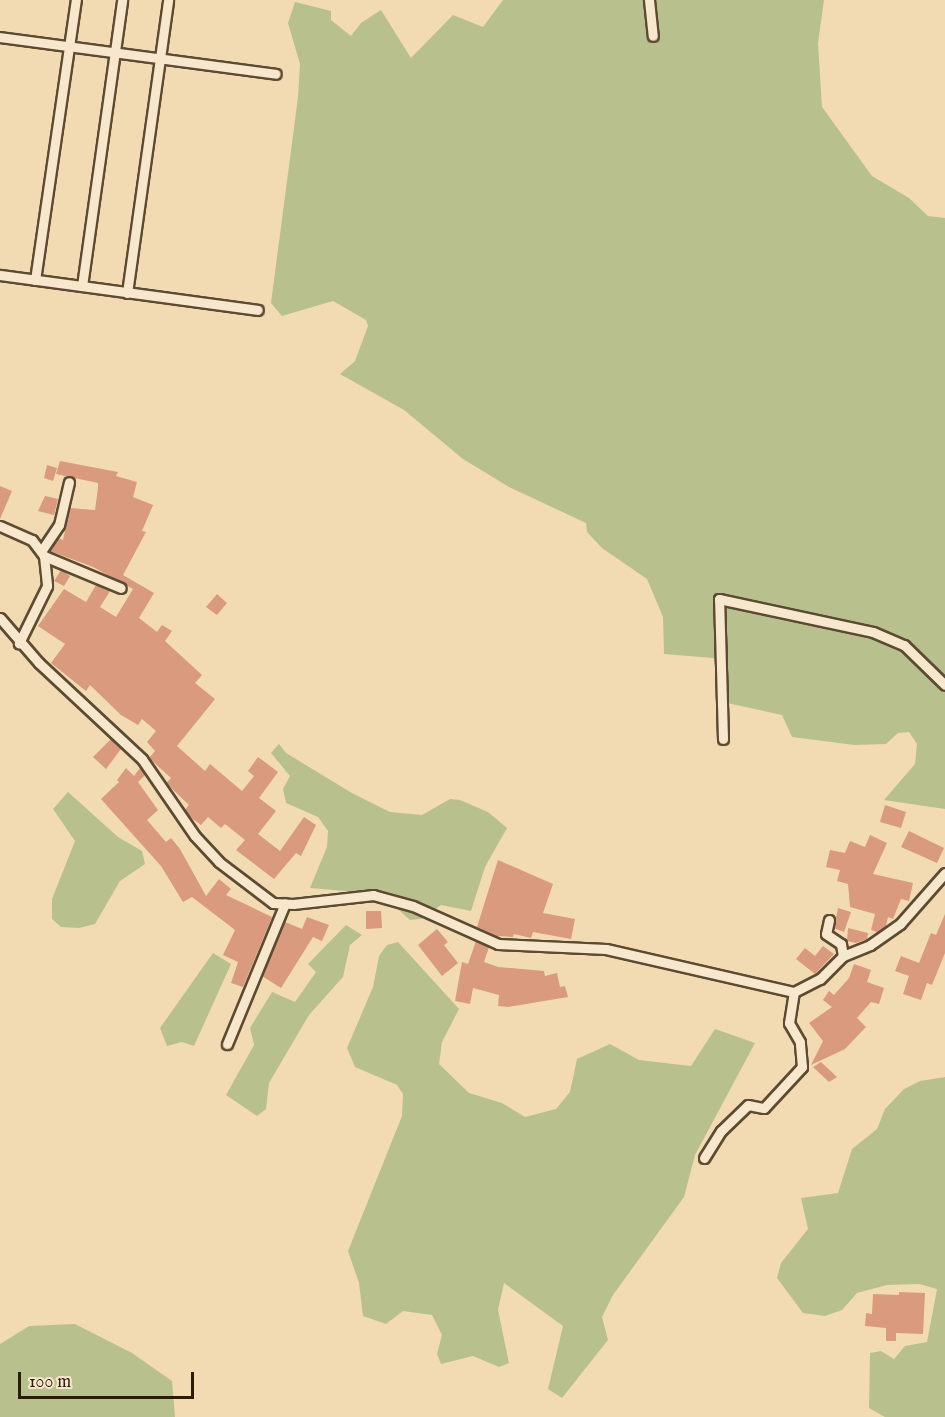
<!DOCTYPE html>
<style>
body{margin:0}
#map{position:relative;width:945px;height:1417px;overflow:hidden;background:#f2dbb2;font-family:"IM FELL English",serif}
div>[style]{position:absolute}
.green>*{inset:0;background:#b8c18e}
.building>*{inset:0;background:#d99a7d}
.roads{filter:drop-shadow(2px 0 #5c4b31) drop-shadow(-2px 0 #5c4b31) drop-shadow(0 2px #5c4b31) drop-shadow(0 -2px #5c4b31)}
.minor>*{height:9px;margin:-4.5px;padding:0 4.5px;transform-origin:4.5px;border-radius:4.5px;background:#f7e8cd}
span{translate:-50% -50%;white-space:nowrap;text-align:center;line-height:1.15;-webkit-text-stroke:4.5px #f7e8cd;paint-order:stroke}
.scale{position:absolute;left:18px;top:1372px;width:176px;height:27px;box-sizing:border-box;border:3px solid #2a1b06;border-top:0;padding-left:8px;font-size:18px;line-height:21px;white-space:nowrap;color:#2a1b06;-webkit-text-stroke:4px #f7e8cd;paint-order:stroke}
</style>
<div id="map">
<div class="green">
<i style="clip-path:polygon(503px 0,824px 0,818px 43px,822px 107px,872px 176px,909px 198px,928px 216px,945px 218px,945px 809px,884px 800px,915px 764px,917px 744px,909px 732px,898px 733px,886px 744px,854px 745px,792px 737px,782px 715px,727px 703px,725px 659px,664px 654px,663px 617px,647px 579px,602px 548px,587px 532px,586px 523px,509px 487px,463px 459px,404px 410px,340px 374px,355px 361px,368px 326px,366px 320px,333px 301px,282px 316px,271px 303px,298px 97px,300px 64px,288px 23px,295px 2px,331px 11px,331px 20px,351px 36px,361px 23px,381px 10px,411px 58px,453px 15px,483px 27px)"></i>
<i style="clip-path:polygon(279px 744px,286px 753px,352px 793px,390px 812px,422px 815px,450px 799px,460px 800px,488px 812px,507px 828px,485px 867px,471px 911px,441px 905px,421px 919px,410px 920px,381px 894px,310px 888px,327px 847px,328px 831px,318px 817px,286px 803px,283px 789px,290px 776px,271px 753px)"></i>
<i style="clip-path:polygon(68px 792px,118px 837px,142px 851px,145px 864px,120px 881px,95px 924px,79px 928px,61px 927px,52px 919px,52px 899px,75px 841px,53px 809px)"></i>
<i style="clip-path:polygon(346px 925px,362px 935px,350px 945px,343px 977px,309px 1015px,269px 1083px,266px 1109px,257px 1116px,226px 1095px,254px 1045px,250px 1028px,272px 992px,295px 1002px,316px 972px,308px 964px)"></i>
<i style="clip-path:polygon(398px 942px,459px 1009px,442px 1042px,439px 1064px,469px 1093px,502px 1103px,525px 1117px,556px 1109px,570px 1092px,577px 1059px,610px 1044px,639px 1060px,691px 1066px,715px 1029px,755px 1043px,695px 1155px,684px 1197px,613px 1295px,602px 1317px,608px 1340px,562px 1398px,548px 1389px,563px 1326px,504px 1283px,498px 1310px,509px 1363px,499px 1367px,473px 1356px,441px 1364px,437px 1354px,442px 1335px,432px 1315px,403px 1311px,386px 1324px,363px 1316px,359px 1283px,348px 1251px,402px 1116px,403px 1094px,397px 1085px,355px 1067px,347px 1048px,373px 987px,379px 956px,387px 945px)"></i>
<i style="clip-path:polygon(213px 953px,231px 964px,194px 1046px,182px 1042px,167px 1046px,160px 1028px)"></i>
<i style="clip-path:polygon(945px 1077px,945px 1417px,885px 1417px,869px 1408px,870px 1353px,881px 1351px,894px 1359px,905px 1346px,927px 1342px,937px 1289px,919px 1284px,887px 1285px,857px 1293px,842px 1310px,825px 1316px,803px 1313px,777px 1278px,781px 1263px,808px 1229px,801px 1198px,838px 1193px,852px 1149px,877px 1129px,885px 1109px,904px 1089px,920px 1081px)"></i>
<i style="clip-path:polygon(75px 1324px,132px 1353px,172px 1381px,175px 1417px,0 1417px,0 1344px,29px 1326px)"></i>
</div>
<div class="building">
<i style="clip-path:polygon(60px 461px,118px 472px,116px 476px,137px 482px,133px 497px,153px 505px,142px 531px,146px 532px,123px 575px,154px 593px,139px 618px,157px 632px,162px 625px,172px 631px,165px 641px,202px 675px,195px 683px,215px 699px,177px 746px,205px 771px,210px 764px,242px 791px,254px 776px,248px 771px,258px 757px,278px 772px,259px 798px,276px 811px,258px 834px,280px 851px,304px 817px,316px 825px,301px 856px,296px 853px,274px 879px,236px 850px,245px 840px,225px 824px,221px 828px,208px 817px,201px 825px,190px 817px,185px 810px,189px 805px,166px 783px,171px 778px,149px 758px,155px 751px,147px 742px,156px 731px,142px 719px,138px 725px,121px 715px,90px 685px,86px 691px,51px 663px,65px 644px,38px 626px,64px 589px,86px 602px,96px 585px,110px 591px,100px 607px,116px 617px,133px 589px,93px 567px,50px 551px,58px 538px,63px 540px,70px 508px,95px 510px,98px 488px,98px 483px,56px 474px)"></i>
<i style="clip-path:polygon(47px 465px,57px 468px,53px 481px,44px 478px)"></i>
<i style="clip-path:polygon(0 486px,12px 491px,0 519px)"></i>
<i style="clip-path:polygon(45px 496px,58px 499px,54px 515px,38px 511px)"></i>
<i style="clip-path:polygon(61px 570px,70px 576px,64px 586px,54px 581px)"></i>
<i style="clip-path:polygon(217px 594px,227px 603px,217px 615px,206px 607px)"></i>
<i style="clip-path:polygon(111px 739px,121px 749px,106px 769px,93px 757px)"></i>
<i style="clip-path:polygon(126px 768px,134px 776px,140px 768px,145px 775px,138px 782px,158px 810px,147px 820px,166px 842px,171px 838px,180px 849px,206px 896px,219px 879px,231px 889px,226px 895px,272px 917px,243px 987px,231px 983px,238px 962px,223px 955px,235px 930px,192px 897px,183px 902px,161px 866px,101px 799px,119px 782px,117px 780px)"></i>
<i style="clip-path:polygon(885px 805px,906px 812px,901px 828px,880px 822px)"></i>
<i style="clip-path:polygon(909px 831px,944px 848px,937px 863px,901px 847px)"></i>
<i style="clip-path:polygon(870px 835px,887px 843px,873px 874px,913px 883px,909px 901px,901px 899px,893px 919px,888px 917px,886px 926px,877px 932px,871px 930px,875px 914px,850px 907px,848px 884px,837px 881px,840px 870px,826px 867px,830px 850px,845px 853px,850px 841px,865px 847px)"></i>
<i style="clip-path:polygon(498px 860px,553px 884px,543px 913px,575px 919px,571px 939px,533px 932px,531px 938px,514px 934px,513px 937px,496px 936px,477px 927px)"></i>
<i style="clip-path:polygon(838px 908px,851px 912px,844px 932px,834px 928px)"></i>
<i style="clip-path:polygon(366px 911px,381px 911px,382px 928px,366px 929px)"></i>
<i style="clip-path:polygon(945px 914px,945px 953px,932px 985px,927px 983px,921px 1000px,903px 994px,909px 976px,895px 971px,901px 956px,919px 963px,931px 933px,936px 935px)"></i>
<i style="clip-path:polygon(307px 917px,329px 925px,322px 941px,313px 937px,281px 988px,262px 976px,285px 922px,302px 929px)"></i>
<i style="clip-path:polygon(848px 928px,868px 933px,867px 939px,856px 943px,847px 941px)"></i>
<i style="clip-path:polygon(437px 929px,448px 942px,444px 945px,458px 963px,442px 976px,418px 945px)"></i>
<i style="clip-path:polygon(476px 941px,489px 947px,484px 962px,498px 967px,544px 971px,545px 976px,557px 973px,560px 987px,565px 986px,568px 997px,508px 1007px,498px 1006px,499px 995px,473px 988px,470px 1004px,455px 1001px,462px 962px,468px 964px)"></i>
<i style="clip-path:polygon(823px 946px,834px 954px,815px 974px,796px 959px,805px 948px,815px 956px)"></i>
<i style="clip-path:polygon(854px 964px,871px 970px,867px 982px,884px 988px,879px 1004px,871px 1002px,857px 1018px,866px 1027px,845px 1049px,811px 1065px,823px 1041px,809px 1023px,832px 1007px,823px 1000px,829px 991px,834px 995px,849px 978px)"></i>
<i style="clip-path:polygon(821px 1062px,837px 1077px,829px 1082px,813px 1067px)"></i>
<i style="clip-path:polygon(899px 1292px,925px 1293px,923px 1334px,896px 1333px,896px 1341px,886px 1341px,886px 1328px,865px 1326px,866px 1313px,872px 1314px,873px 1294px,899px 1295px)"></i>
</div>
<div class="roads">
<div class="minor">
<i style="left:649px;top:0;width:36px;rotate:84deg"></i>
<i style="left:0;top:37px;width:278px;rotate:7.6deg"></i>
<i style="left:0;top:275px;width:260px;rotate:7.7deg"></i>
<i style="left:35px;top:280px;width:283px;rotate:-81.7deg"></i>
<i style="left:82px;top:286px;width:289px;rotate:-82deg"></i>
<i style="left:127px;top:293px;width:296px;rotate:-82deg"></i>
<i style="left:0;top:526px;width:35px;rotate:24deg"></i>
<i style="left:32px;top:540px;width:20px;rotate:53deg"></i>
<i style="left:44px;top:556px;width:30px;rotate:84deg"></i>
<i style="left:47px;top:586px;width:64px;rotate:116.2deg"></i>
<i style="left:42px;top:550px;width:30px;rotate:-56deg"></i>
<i style="left:59px;top:525px;width:44px;rotate:-76.9deg"></i>
<i style="left:44px;top:556px;width:83px;rotate:22.6deg"></i>
<i style="left:0;top:618px;width:60px;rotate:49.1deg"></i>
<i style="left:39px;top:663px;width:141px;rotate:43deg"></i>
<i style="left:142px;top:759px;width:93px;rotate:55.5deg"></i>
<i style="left:195px;top:836px;width:35px;rotate:47deg"></i>
<i style="left:219px;top:862px;width:68px;rotate:37.2deg"></i>
<i style="left:273px;top:903px;width:20px;rotate:3deg"></i>
<i style="left:293px;top:904px;width:81px;rotate:-6.4deg"></i>
<i style="left:373px;top:895px;width:41px;rotate:15.4deg"></i>
<i style="left:413px;top:906px;width:93px;rotate:24.1deg"></i>
<i style="left:498px;top:944px;width:108px;rotate:2.7deg"></i>
<i style="left:606px;top:949px;width:193px;rotate:12.9deg"></i>
<i style="left:794px;top:992px;width:29px;rotate:-27deg"></i>
<i style="left:820px;top:979px;width:33px;rotate:-45deg"></i>
<i style="left:843px;top:956px;width:29px;rotate:-22deg"></i>
<i style="left:870px;top:945px;width:37px;rotate:-35deg"></i>
<i style="left:900px;top:924px;width:68px;rotate:-48.6deg"></i>
<i style="left:723px;top:739px;width:140px;rotate:-91.6deg"></i>
<i style="left:719px;top:599px;width:157px;rotate:12.1deg"></i>
<i style="left:873px;top:632px;width:34px;rotate:23deg"></i>
<i style="left:904px;top:645px;width:57px;rotate:44.3deg"></i>
<i style="left:829px;top:920px;width:14px;rotate:102deg"></i>
<i style="left:826px;top:934px;width:18px;rotate:34deg"></i>
<i style="left:841px;top:944px;width:12px;rotate:81deg"></i>
<i style="left:227px;top:1044px;width:152px;rotate:-67.6deg"></i>
<i style="left:704px;top:1158px;width:32px;rotate:-58deg"></i>
<i style="left:721px;top:1131px;width:37px;rotate:-44deg"></i>
<i style="left:748px;top:1105px;width:16px;rotate:11deg"></i>
<i style="left:764px;top:1108px;width:56px;rotate:-47.2deg"></i>
<i style="left:802px;top:1067px;width:25px;rotate:-95deg"></i>
<i style="left:800px;top:1042px;width:22px;rotate:-120deg"></i>
<i style="left:789px;top:1023px;width:31px;rotate:-81deg"></i>
</div>
</div>
<div class="scale">100 m</div>
</div>
